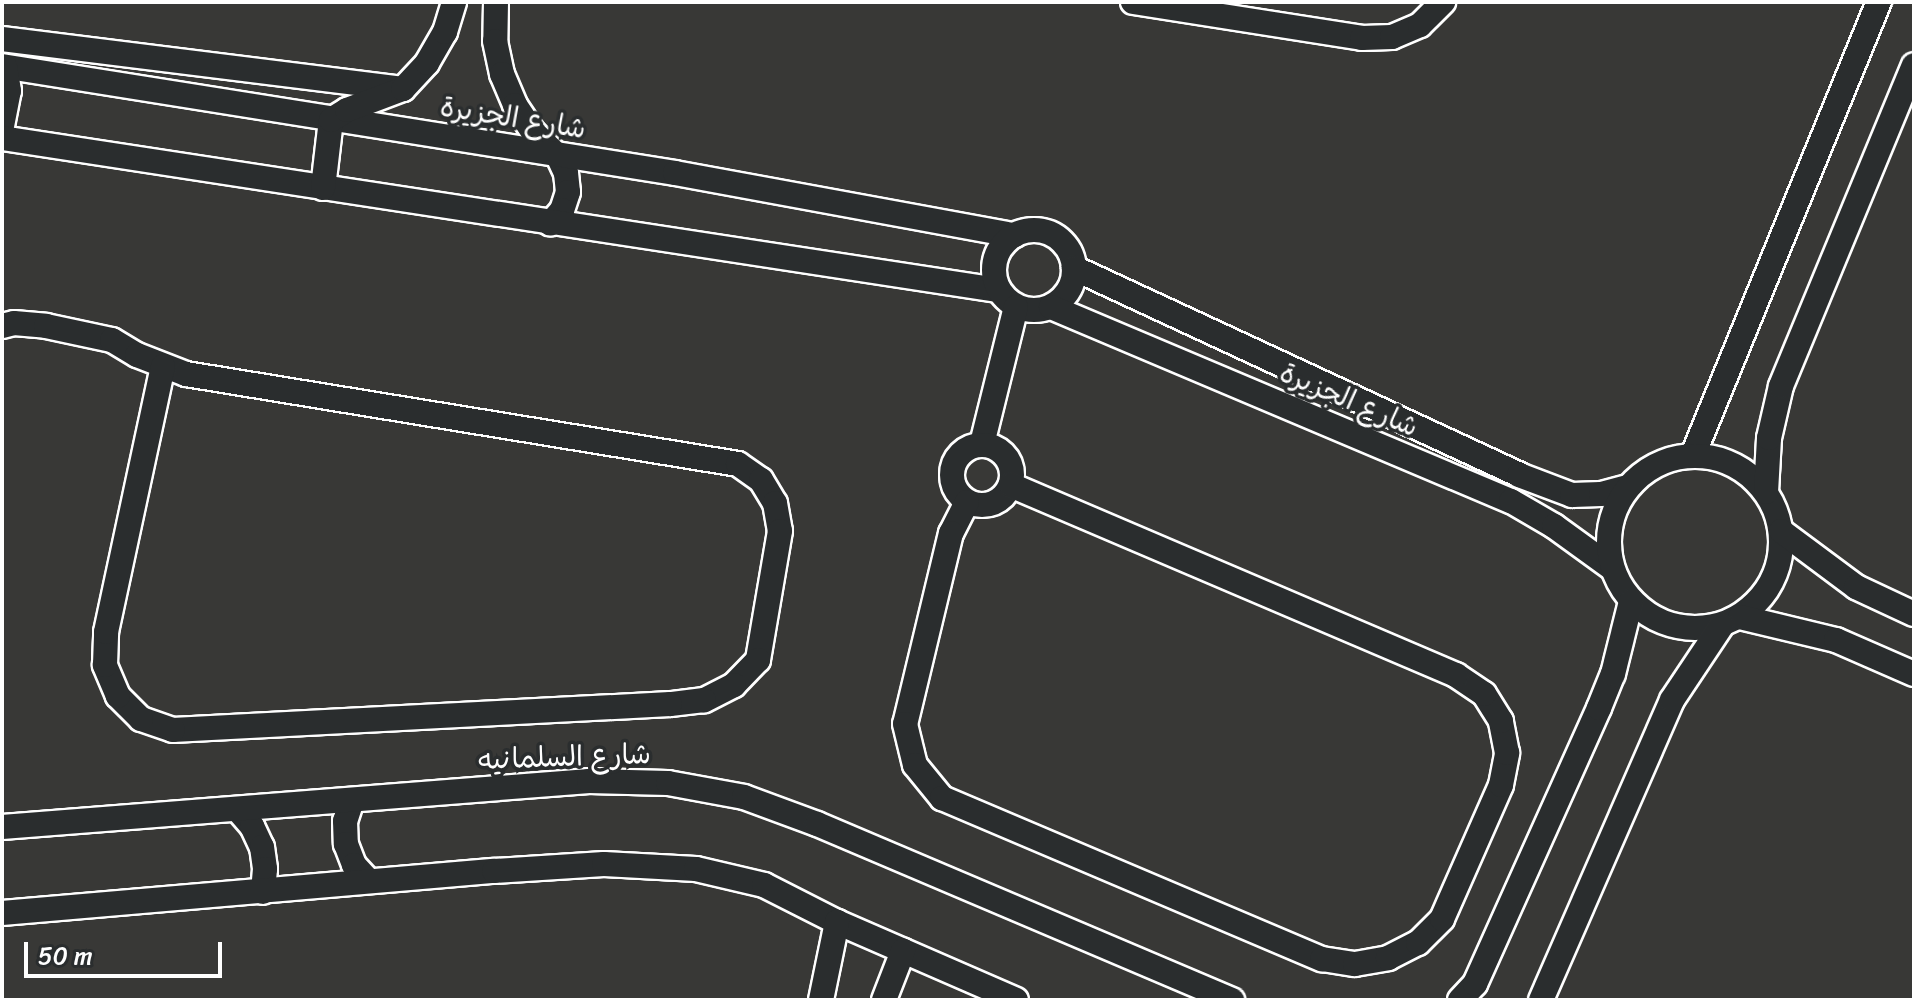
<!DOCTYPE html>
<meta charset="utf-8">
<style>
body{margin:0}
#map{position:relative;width:1916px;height:1002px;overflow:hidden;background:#383836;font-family:Sriracha,"Playpen Sans Arabic",sans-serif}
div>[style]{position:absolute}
.roads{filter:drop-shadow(2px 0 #fff) drop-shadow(-2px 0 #fff) drop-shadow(0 2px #fff) drop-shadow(0 -2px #fff)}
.street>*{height:24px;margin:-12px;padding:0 12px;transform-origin:12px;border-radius:12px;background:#2a2d2e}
.street>.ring{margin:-12px;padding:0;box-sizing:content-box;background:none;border:24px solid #2a2d2e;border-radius:50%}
span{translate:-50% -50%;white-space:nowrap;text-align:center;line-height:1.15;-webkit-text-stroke:7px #2a2d2e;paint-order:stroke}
.street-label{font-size:28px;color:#fff}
.frame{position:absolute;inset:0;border:4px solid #fff;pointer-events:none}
.scale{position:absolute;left:24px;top:942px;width:198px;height:36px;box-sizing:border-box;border:4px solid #fff;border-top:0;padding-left:10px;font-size:24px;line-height:28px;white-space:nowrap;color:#fff;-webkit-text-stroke:6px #2a2d2e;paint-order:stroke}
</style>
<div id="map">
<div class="roads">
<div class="street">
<i style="left:496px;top:2px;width:39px;rotate:91deg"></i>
<i style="left:495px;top:41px;width:34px;rotate:78deg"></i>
<i style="left:502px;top:74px;width:34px;rotate:67deg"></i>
<i style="left:515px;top:105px;width:34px;rotate:56deg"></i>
<i style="left:534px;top:133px;width:33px;rotate:44deg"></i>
<i style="left:558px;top:156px;width:19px;rotate:65deg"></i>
<i style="left:566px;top:173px;width:19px;rotate:84deg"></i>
<i style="left:568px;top:192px;width:19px;rotate:108deg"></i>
<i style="left:562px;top:210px;width:18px;rotate:131deg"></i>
<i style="left:1133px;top:2px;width:232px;rotate:8.9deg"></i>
<i style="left:1362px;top:38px;width:30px;rotate:-2deg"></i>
<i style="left:1392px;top:37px;width:30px;rotate:-23deg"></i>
<i style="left:1420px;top:25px;width:33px;rotate:-45deg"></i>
<i style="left:2px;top:39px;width:404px;rotate:7.1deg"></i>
<i style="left:2px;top:66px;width:681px;rotate:9.03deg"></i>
<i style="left:675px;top:173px;width:345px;rotate:10.4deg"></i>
<i style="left:2px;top:126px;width:36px;rotate:-79deg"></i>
<i style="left:9px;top:91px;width:24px;rotate:-99deg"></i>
<i style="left:2px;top:138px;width:1008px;rotate:8.68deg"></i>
<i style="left:323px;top:188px;width:68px;rotate:-83.3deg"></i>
<i style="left:331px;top:120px;width:19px;rotate:-32deg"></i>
<i style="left:347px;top:110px;width:60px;rotate:-20.6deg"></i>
<i style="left:403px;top:89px;width:35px;rotate:-47deg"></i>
<i style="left:427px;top:63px;width:36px;rotate:-60deg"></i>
<i style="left:445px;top:32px;width:31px;rotate:-73deg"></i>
<i class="ring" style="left:994px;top:230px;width:56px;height:56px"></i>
<i style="left:1074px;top:268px;width:491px;rotate:24.9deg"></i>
<i style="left:1519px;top:475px;width:57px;rotate:20.7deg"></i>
<i style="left:1572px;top:495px;width:29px;rotate:-2deg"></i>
<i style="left:1601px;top:494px;width:28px;rotate:-15deg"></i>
<i style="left:1051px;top:307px;width:499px;rotate:22.9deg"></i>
<i style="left:1511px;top:501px;width:50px;rotate:30.2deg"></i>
<i style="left:1554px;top:526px;width:72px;rotate:35.9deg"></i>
<i style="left:2px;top:326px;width:12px;rotate:-14deg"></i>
<i style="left:14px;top:323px;width:32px;rotate:5deg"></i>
<i style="left:46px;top:326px;width:67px;rotate:12deg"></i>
<i style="left:112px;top:340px;width:29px;rotate:31deg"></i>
<i style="left:137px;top:355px;width:53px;rotate:21.2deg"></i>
<i style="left:186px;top:374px;width:559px;rotate:9.26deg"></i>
<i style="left:738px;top:464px;width:28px;rotate:35deg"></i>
<i style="left:761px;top:480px;width:27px;rotate:59deg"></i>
<i style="left:775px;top:503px;width:28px;rotate:80deg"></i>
<i style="left:780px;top:531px;width:131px;rotate:99.7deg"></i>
<i style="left:758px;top:660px;width:35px;rotate:134deg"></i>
<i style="left:734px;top:685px;width:34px;rotate:153deg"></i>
<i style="left:704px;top:700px;width:34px;rotate:173deg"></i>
<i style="left:670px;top:704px;width:498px;rotate:177deg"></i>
<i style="left:173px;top:730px;width:34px;rotate:-161deg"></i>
<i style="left:141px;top:719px;width:33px;rotate:-135deg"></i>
<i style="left:118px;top:696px;width:34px;rotate:-113deg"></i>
<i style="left:105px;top:665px;width:33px;rotate:-88deg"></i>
<i style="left:106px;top:632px;width:272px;rotate:-77.9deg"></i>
<i style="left:982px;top:444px;width:141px;rotate:-76.1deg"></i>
<i class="ring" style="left:952px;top:445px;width:36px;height:36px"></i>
<i style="left:1693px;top:455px;width:490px;rotate:-67.7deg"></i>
<i class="ring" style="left:1609px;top:456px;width:148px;height:148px"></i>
<i style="left:1766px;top:492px;width:54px;rotate:-86.8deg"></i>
<i style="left:1769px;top:438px;width:53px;rotate:-77deg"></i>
<i style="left:1781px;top:386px;width:347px;rotate:-67.5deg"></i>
<i style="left:967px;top:502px;width:35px;rotate:117deg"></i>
<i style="left:951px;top:533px;width:196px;rotate:103.5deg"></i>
<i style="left:905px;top:724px;width:42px;rotate:76.3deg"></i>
<i style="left:915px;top:765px;width:43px;rotate:50.7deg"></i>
<i style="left:942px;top:798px;width:413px;rotate:23deg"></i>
<i style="left:1322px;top:959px;width:33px;rotate:9deg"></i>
<i style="left:1355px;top:964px;width:34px;rotate:-10deg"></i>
<i style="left:1388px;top:958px;width:34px;rotate:-27deg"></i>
<i style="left:1418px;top:943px;width:34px;rotate:-45deg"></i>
<i style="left:1442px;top:919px;width:146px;rotate:-66.2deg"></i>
<i style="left:1501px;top:785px;width:33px;rotate:-79deg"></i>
<i style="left:1507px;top:753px;width:33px;rotate:-101deg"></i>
<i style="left:1501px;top:721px;width:32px;rotate:-122deg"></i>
<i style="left:1484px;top:694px;width:34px;rotate:-146deg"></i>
<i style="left:1456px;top:675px;width:484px;rotate:-156.9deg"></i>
<i style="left:1781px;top:531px;width:94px;rotate:36.7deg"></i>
<i style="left:1856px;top:587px;width:64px;rotate:25deg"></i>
<i style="left:1740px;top:617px;width:99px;rotate:13.5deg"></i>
<i style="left:1836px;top:640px;width:85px;rotate:23.6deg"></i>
<i style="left:352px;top:800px;width:22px;rotate:108deg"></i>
<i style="left:345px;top:821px;width:23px;rotate:88deg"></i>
<i style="left:346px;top:844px;width:22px;rotate:69deg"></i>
<i style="left:354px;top:865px;width:22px;rotate:47deg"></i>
<i style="left:237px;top:809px;width:23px;rotate:49deg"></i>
<i style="left:252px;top:826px;width:23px;rotate:65deg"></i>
<i style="left:262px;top:847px;width:22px;rotate:82deg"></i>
<i style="left:265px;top:869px;width:23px;rotate:95deg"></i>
<i style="left:2px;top:827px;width:589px;rotate:-4.48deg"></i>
<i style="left:589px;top:781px;width:79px;rotate:1.5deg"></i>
<i style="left:668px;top:783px;width:77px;rotate:10.4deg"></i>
<i style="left:744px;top:797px;width:78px;rotate:20.3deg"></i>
<i style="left:817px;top:824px;width:451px;rotate:23deg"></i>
<i style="left:2px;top:913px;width:494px;rotate:-4.9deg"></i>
<i style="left:494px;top:871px;width:110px;rotate:-3.6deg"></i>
<i style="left:604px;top:864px;width:92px;rotate:3.1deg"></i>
<i style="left:696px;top:869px;width:70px;rotate:13.2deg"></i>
<i style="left:764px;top:885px;width:82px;rotate:26.9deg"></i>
<i style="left:837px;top:922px;width:195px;rotate:23.5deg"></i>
<i style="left:821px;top:1000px;width:80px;rotate:-78.4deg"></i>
<i style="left:884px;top:1000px;width:53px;rotate:-68.8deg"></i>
<i style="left:1460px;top:1000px;width:22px;rotate:-47deg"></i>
<i style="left:1475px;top:984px;width:303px;rotate:-65.8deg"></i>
<i style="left:1599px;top:708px;width:37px;rotate:-68deg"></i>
<i style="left:1613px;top:674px;width:75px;rotate:-76.1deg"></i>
<i style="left:1541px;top:1000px;width:327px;rotate:-66.4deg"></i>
<i style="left:1672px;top:700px;width:90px;rotate:-56.3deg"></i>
</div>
</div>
<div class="street-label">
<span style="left:513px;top:118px;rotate:9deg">شارع الجزيرة</span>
<span style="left:1349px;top:400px;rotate:23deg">شارع الجزيرة</span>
<span style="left:564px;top:757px;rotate:-2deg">شارع السلمانيه</span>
</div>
<div class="frame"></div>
<div class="scale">50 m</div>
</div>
